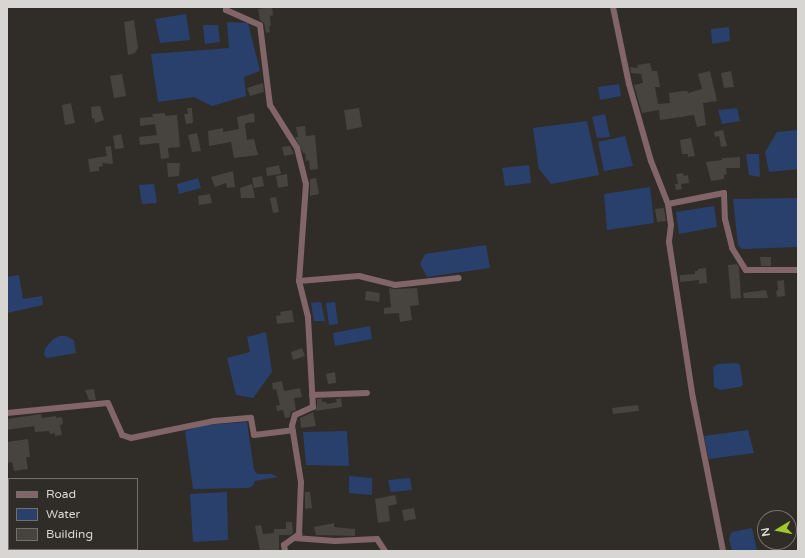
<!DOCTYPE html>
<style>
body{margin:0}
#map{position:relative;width:805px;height:558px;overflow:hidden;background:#302c28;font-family:"Varela Round",sans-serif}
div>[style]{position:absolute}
.water>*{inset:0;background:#29406d}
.building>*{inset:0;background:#47433e}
.street>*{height:6px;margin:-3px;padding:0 3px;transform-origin:3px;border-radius:3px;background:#816567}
span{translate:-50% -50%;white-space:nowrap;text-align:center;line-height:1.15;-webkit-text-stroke:4px #302c28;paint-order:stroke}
.frame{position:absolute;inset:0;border:8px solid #d8d6d3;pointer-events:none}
.legend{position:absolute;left:8px;top:478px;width:130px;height:72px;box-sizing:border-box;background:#302c28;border:1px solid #73706c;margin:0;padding:5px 7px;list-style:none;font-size:12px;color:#d8d6d3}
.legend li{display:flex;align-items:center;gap:8px;height:20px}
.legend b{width:20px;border:1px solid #73706c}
.north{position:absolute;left:757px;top:510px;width:40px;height:40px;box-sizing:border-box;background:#302c28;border:1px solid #73706c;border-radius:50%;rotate:260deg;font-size:11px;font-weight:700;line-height:16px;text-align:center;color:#d8d6d3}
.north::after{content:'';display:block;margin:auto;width:14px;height:18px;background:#a1c92a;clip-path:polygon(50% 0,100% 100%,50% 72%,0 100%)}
</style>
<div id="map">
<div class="water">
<i style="clip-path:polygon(186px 14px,190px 40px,160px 43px,155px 19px)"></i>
<i style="clip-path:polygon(227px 22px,248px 23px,260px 71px,244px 77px,246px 96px,212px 106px,194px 97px,158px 102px,151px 54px,229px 48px)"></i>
<i style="clip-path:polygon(203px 25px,218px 25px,220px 42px,205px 44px)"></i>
<i style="clip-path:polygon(729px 27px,730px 41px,712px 44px,711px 29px)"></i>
<i style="clip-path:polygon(619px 84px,621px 96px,600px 100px,598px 87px)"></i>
<i style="clip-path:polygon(737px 108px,740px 121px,722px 124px,718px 110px)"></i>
<i style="clip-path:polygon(605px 114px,610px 137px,597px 138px,592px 117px)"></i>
<i style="clip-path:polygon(587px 121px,599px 175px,551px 184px,539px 169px,533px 128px)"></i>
<i style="clip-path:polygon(798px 130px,798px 169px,769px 172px,765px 152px,777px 132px)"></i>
<i style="clip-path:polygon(625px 136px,633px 166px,604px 171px,598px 142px)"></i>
<i style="clip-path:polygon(746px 154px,759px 154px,760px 177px,749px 175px)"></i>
<i style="clip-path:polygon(529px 165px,531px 183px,505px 186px,502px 168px)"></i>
<i style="clip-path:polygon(198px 178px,201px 188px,179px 194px,177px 184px)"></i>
<i style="clip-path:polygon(154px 184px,157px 203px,142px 204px,139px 185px)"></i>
<i style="clip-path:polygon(650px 187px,654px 223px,607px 230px,604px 194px)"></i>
<i style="clip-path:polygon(798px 198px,798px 247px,742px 249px,738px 245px,733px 199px)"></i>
<i style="clip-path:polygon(714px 206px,717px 227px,679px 234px,676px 212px)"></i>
<i style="clip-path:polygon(486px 245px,490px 268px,427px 277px,420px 264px,425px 254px)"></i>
<i style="clip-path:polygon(19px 275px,23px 299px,42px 296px,43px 305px,7px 313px,7px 277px)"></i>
<i style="clip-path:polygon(321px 302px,325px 321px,314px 321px,311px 303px)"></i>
<i style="clip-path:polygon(335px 302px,338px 324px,329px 325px,326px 303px)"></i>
<i style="clip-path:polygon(370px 326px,372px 339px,335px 346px,333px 333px)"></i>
<i style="clip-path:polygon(266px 332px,272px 372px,253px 398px,236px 395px,227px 358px,250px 352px,247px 337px)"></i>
<i style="clip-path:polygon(59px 336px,66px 336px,74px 340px,76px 353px,47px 358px,44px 355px,45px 349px,52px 340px)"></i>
<i style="clip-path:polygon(737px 363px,740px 365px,743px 385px,740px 387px,720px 390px,714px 387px,713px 367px,718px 364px)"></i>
<i style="clip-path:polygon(247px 422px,254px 470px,257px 474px,272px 474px,278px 477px,255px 481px,253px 486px,248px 488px,193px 489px,185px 431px,205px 425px)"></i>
<i style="clip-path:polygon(748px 430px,754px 453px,709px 459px,704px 436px)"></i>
<i style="clip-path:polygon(347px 431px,349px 466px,306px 465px,303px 432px)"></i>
<i style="clip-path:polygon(349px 476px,372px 478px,372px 495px,349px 493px)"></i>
<i style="clip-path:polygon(410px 478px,412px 490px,391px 492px,388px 480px)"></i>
<i style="clip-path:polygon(227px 492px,228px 540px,193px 542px,190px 494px)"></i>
<i style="clip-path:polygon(752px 528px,757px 551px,732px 551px,729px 538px,732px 532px)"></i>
</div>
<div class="building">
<i style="clip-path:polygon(272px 7px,273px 15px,270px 16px,271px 26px,269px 26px,270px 32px,266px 33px,264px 23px,260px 20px,258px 9px)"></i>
<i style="clip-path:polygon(134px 20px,138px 48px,135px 53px,128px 55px,124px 22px)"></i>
<i style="clip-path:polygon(650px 63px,652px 71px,657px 71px,658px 75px,660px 87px,655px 87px,658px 104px,670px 103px,669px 93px,683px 91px,687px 91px,688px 93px,702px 89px,698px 74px,710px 71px,717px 101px,703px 103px,706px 125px,697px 127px,694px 115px,660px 120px,659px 110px,642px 113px,634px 85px,643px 83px,641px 74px,631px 73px,630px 67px,638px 68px,637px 65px)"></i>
<i style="clip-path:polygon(731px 71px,734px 87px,724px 88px,721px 73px)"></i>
<i style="clip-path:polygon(122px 74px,126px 96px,114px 98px,110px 76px)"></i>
<i style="clip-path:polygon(263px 83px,264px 92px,250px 96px,247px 88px)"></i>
<i style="clip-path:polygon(71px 103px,75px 123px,65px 125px,62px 105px)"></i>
<i style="clip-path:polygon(100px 106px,104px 120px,95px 123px,94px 118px,92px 119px,91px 107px)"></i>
<i style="clip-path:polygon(187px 108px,192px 108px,193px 123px,186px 124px,184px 114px,188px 114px)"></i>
<i style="clip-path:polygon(359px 108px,362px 127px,347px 130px,344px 110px)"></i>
<i style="clip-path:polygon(165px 113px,165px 116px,177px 115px,180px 147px,168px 148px,169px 158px,161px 159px,159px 143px,140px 145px,139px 137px,157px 135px,155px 124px,140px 126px,140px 118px,153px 117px,152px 114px)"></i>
<i style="clip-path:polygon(254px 113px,255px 122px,246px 123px,245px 126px,247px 140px,254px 139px,258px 155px,234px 158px,231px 142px,209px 146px,208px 131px,223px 128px,223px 132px,239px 129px,237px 117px)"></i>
<i style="clip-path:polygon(305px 126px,306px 136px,315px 135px,318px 169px,310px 170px,309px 160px,306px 161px,305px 153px,303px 153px,295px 137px,298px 137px,296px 127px)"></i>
<i style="clip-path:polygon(723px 130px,727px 146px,721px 147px,719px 136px,715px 137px,714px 132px)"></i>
<i style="clip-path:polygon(197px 133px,201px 151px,192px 152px,188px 135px)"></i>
<i style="clip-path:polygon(121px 134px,124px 148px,115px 149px,113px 136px)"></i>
<i style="clip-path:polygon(691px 138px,695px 156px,688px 157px,688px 154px,682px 154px,680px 140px)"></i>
<i style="clip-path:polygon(111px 146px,113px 164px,102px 163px,103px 166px,99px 167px,99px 171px,90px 172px,88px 159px,107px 156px,105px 147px)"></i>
<i style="clip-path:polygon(290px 146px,294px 154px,284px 156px,282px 147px)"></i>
<i style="clip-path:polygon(740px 157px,740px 168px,726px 168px,727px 174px,724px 175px,724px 179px,711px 181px,706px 162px,722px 160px,722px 158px)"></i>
<i style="clip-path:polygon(167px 163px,180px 163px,179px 176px,168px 177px)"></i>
<i style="clip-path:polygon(279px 165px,281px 174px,267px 176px,266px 168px)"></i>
<i style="clip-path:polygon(233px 171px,235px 187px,227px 188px,226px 183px,215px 187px,211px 177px)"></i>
<i style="clip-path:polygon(683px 173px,684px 176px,688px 175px,689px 183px,681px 184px,682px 189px,676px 190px,675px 184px,678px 184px,676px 174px)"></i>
<i style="clip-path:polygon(287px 174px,288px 186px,278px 188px,276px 176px)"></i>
<i style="clip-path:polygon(262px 176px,264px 186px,254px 188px,252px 178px)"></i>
<i style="clip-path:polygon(316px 178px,319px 194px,310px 196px,310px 179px)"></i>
<i style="clip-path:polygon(252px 184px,255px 198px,241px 198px,240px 188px)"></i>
<i style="clip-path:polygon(210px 194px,212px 203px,199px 205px,198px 196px)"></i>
<i style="clip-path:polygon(276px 197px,279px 212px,273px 213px,270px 198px)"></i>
<i style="clip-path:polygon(664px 208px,666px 221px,657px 222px,655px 209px)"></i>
<i style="clip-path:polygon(760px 257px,771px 257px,771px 266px,761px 266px)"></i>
<i style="clip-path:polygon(737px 264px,739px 267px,741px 298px,731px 299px,728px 265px)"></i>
<i style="clip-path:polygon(706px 268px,707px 283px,699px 284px,699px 280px,680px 282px,680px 275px,695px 274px,695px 271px,698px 271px,698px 269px)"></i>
<i style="clip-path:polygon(784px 280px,785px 296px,777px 297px,776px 291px,778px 290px,777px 281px)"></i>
<i style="clip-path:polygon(389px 288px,395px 289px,417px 288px,419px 305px,410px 306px,412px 320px,400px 322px,399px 313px,384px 314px,384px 308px,391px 307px)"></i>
<i style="clip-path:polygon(766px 290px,768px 298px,744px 298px,743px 293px)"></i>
<i style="clip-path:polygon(366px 291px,380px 293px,379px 302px,365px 300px)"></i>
<i style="clip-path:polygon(292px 310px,294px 322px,277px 324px,276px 316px,281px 315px,280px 312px)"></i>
<i style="clip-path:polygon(302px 348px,305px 356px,293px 360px,291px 352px)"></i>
<i style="clip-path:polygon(335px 372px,336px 383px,328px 384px,326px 374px)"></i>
<i style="clip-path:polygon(282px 381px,284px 391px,300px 388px,302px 397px,294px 398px,296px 410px,291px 412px,290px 417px,285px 418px,283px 410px,277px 411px,276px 406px,280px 405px,276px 389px,273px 390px,272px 383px)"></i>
<i style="clip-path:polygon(94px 389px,96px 400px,89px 400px,85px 390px)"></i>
<i style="clip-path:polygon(341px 398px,342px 407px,315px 411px,317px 407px,317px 399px,322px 399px,322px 402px,326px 402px,327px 404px,337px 402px,336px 399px)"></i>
<i style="clip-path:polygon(638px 405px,639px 411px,613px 414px,612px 408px)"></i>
<i style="clip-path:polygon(313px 412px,316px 426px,301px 428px,300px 418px)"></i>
<i style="clip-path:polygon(41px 414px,42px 418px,56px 416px,56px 418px,62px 417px,63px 424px,60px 425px,62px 435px,55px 436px,55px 433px,50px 434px,49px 431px,35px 432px,34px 426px,7px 430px,7px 419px)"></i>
<i style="clip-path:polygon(28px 439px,30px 457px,26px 457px,28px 469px,14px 471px,12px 462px,7px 463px,7px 442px)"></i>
<i style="clip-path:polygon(305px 492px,310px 492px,312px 508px,305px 509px)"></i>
<i style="clip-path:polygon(395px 495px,397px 504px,388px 506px,390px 521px,378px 523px,375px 499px)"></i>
<i style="clip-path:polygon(414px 508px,416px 519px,404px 521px,402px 510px)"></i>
<i style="clip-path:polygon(286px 522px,292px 522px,293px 533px,290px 535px,279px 535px,279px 550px,260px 551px,255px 526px,261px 525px,263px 534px,274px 533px,274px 529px,286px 529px)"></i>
<i style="clip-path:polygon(334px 523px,334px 527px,355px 529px,355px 536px,316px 535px,314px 527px)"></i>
</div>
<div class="street">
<i style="left:226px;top:7px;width:3px;rotate:90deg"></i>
<i style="left:226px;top:10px;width:37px;rotate:24deg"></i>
<i style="left:260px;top:25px;width:81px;rotate:82.9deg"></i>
<i style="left:270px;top:105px;width:51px;rotate:57.9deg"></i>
<i style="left:297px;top:148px;width:37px;rotate:76deg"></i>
<i style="left:306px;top:184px;width:97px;rotate:94.1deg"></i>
<i style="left:299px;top:281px;width:60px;rotate:-4.8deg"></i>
<i style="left:359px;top:276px;width:37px;rotate:14deg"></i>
<i style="left:395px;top:285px;width:64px;rotate:-6.2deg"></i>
<i style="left:613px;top:7px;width:79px;rotate:78.3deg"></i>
<i style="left:629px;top:84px;width:80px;rotate:74.1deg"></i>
<i style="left:651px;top:161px;width:46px;rotate:68.4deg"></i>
<i style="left:668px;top:204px;width:21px;rotate:82deg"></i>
<i style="left:671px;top:225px;width:17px;rotate:97deg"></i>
<i style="left:669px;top:242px;width:158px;rotate:81.3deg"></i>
<i style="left:693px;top:398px;width:156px;rotate:78.9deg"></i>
<i style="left:668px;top:204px;width:57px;rotate:-11.1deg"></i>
<i style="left:724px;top:193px;width:26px;rotate:88deg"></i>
<i style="left:725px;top:219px;width:30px;rotate:76deg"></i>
<i style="left:732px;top:248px;width:26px;rotate:58deg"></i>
<i style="left:746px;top:270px;width:52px"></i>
<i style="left:312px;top:395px;width:55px;rotate:-2.1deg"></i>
<i style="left:7px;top:413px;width:101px;rotate:-5.7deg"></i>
<i style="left:108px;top:403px;width:35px;rotate:66deg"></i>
<i style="left:122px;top:435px;width:9px;rotate:18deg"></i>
<i style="left:131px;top:438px;width:85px;rotate:-11.6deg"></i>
<i style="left:214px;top:421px;width:37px;rotate:-5deg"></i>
<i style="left:251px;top:418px;width:17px;rotate:80deg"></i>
<i style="left:254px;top:435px;width:39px;rotate:-7deg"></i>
<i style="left:294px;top:538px;width:41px;rotate:4.2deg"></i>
<i style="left:335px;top:541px;width:42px;rotate:-2.7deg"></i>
<i style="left:377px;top:539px;width:14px;rotate:56deg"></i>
<i style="left:285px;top:551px;width:6px;rotate:-99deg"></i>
<i style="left:284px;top:545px;width:19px;rotate:-36deg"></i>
<i style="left:299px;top:534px;width:52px;rotate:-87.8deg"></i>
<i style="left:301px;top:482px;width:57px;rotate:-99.1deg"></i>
<i style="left:292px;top:426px;width:11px;rotate:-75deg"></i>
<i style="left:295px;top:415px;width:20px;rotate:-24deg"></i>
<i style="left:313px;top:407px;width:90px;rotate:-93.2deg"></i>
<i style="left:308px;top:317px;width:37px;rotate:-104deg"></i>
</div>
<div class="frame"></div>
<ul class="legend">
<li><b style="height:5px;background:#816567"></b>Road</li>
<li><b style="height:11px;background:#29406d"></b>Water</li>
<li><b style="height:11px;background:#47433e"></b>Building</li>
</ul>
<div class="north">N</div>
</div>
